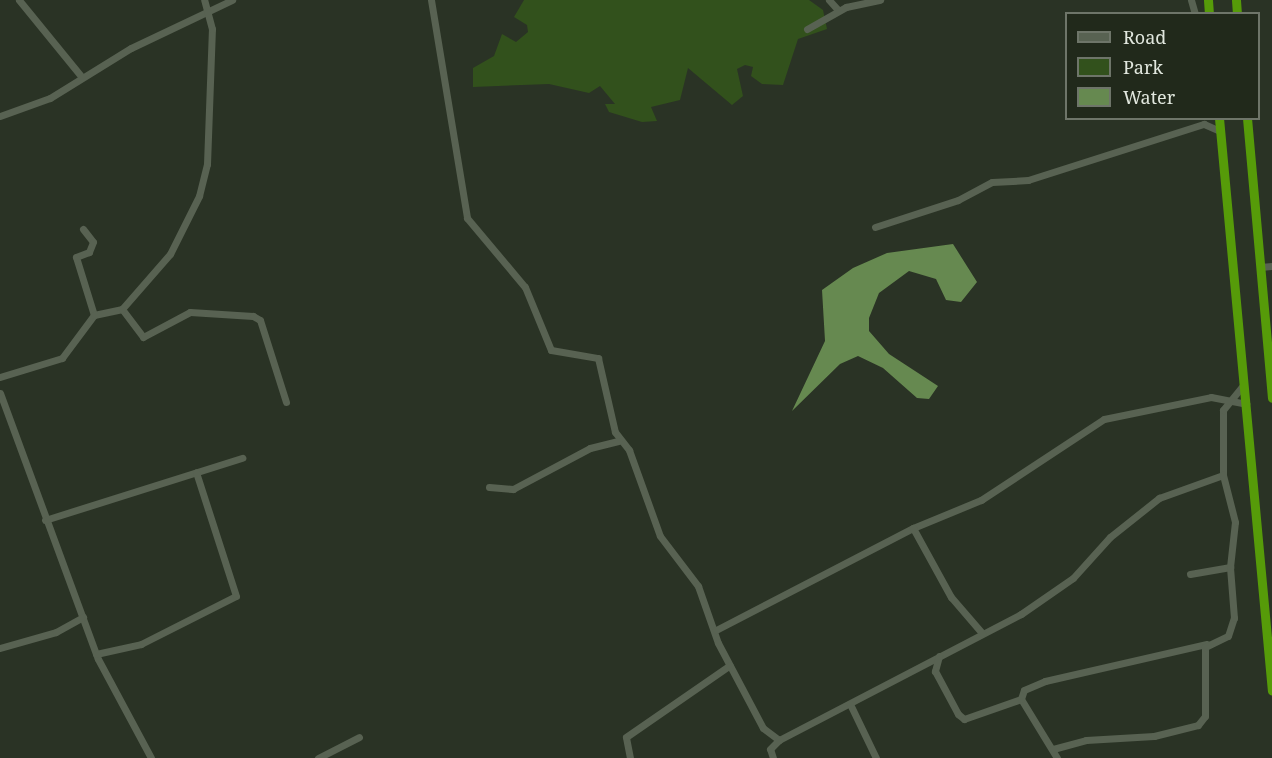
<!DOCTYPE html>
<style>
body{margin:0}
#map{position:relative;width:1272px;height:758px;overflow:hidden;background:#2a3325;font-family:"Noto Serif",serif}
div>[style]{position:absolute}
.green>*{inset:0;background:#32511c}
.water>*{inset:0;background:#668950}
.minor>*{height:7px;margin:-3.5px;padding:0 3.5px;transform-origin:3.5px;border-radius:3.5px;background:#586252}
.highway>*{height:9px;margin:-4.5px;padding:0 4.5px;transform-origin:4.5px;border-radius:4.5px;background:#569b09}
span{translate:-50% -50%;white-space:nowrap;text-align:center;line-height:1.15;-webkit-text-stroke:6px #21291b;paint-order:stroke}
.legend{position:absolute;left:1065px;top:12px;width:195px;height:108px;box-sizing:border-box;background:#21291b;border:2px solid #6e7569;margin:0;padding:8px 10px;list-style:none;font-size:18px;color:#e1e7de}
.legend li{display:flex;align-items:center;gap:12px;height:30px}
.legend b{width:30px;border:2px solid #6e7569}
</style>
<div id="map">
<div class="green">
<i style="clip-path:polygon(524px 0,809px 0,823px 10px,827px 29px,798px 39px,783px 85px,762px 84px,751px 76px,753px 67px,745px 65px,737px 69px,743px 96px,732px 105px,688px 68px,680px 100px,651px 107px,657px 121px,642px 122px,609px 112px,605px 104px,615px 104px,600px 86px,589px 93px,549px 84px,473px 87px,473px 68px,494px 56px,502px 34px,516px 42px,528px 32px,527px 25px,514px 17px)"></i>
</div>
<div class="water">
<i style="clip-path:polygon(953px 244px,977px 282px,961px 302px,946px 300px,936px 279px,909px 271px,879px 293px,869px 318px,869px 331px,889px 354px,938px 386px,929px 399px,917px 398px,883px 368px,858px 356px,840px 364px,792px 411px,825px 341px,822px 290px,853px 268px,887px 253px)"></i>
</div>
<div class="minor">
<i style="left:19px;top:0;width:98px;rotate:50.8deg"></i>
<i style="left:431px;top:0;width:221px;rotate:80.6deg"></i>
<i style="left:467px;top:218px;width:90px;rotate:50deg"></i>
<i style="left:525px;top:287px;width:68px;rotate:67.6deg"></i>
<i style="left:551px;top:350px;width:48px;rotate:9.7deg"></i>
<i style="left:598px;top:358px;width:76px;rotate:77.1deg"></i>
<i style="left:615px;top:432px;width:23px;rotate:52deg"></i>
<i style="left:629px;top:450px;width:91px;rotate:70.2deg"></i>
<i style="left:660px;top:536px;width:63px;rotate:52.8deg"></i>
<i style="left:698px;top:586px;width:60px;rotate:70.7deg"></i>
<i style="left:718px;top:643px;width:96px;rotate:62.1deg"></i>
<i style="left:763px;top:728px;width:20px;rotate:37deg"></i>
<i style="left:779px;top:740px;width:273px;rotate:-27.5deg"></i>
<i style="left:1021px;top:614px;width:63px;rotate:-34.7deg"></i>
<i style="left:1073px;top:578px;width:55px;rotate:-47.9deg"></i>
<i style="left:1110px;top:537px;width:63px;rotate:-38.5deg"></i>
<i style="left:1159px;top:498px;width:68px;rotate:-19.8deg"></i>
<i style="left:1223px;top:475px;width:65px;rotate:-90deg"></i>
<i style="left:1223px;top:410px;width:33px;rotate:-51deg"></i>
<i style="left:829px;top:0;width:13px;rotate:48deg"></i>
<i style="left:1191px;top:0;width:15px;rotate:74deg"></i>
<i style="left:807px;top:29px;width:45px;rotate:-29.4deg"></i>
<i style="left:846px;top:7px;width:35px;rotate:-12deg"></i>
<i style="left:0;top:116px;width:53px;rotate:-19.8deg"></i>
<i style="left:50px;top:98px;width:95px;rotate:-31.7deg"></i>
<i style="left:131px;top:48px;width:112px;rotate:-25.4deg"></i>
<i style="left:875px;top:227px;width:87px;rotate:-18deg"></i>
<i style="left:958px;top:200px;width:38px;rotate:-28deg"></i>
<i style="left:992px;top:182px;width:36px;rotate:-3deg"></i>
<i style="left:1028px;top:180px;width:185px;rotate:-17.7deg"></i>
<i style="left:1204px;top:124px;width:17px;rotate:24deg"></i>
<i style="left:83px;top:229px;width:16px;rotate:52deg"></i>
<i style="left:93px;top:242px;width:11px;rotate:112deg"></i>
<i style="left:89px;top:252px;width:14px;rotate:159deg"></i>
<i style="left:76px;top:257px;width:61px;rotate:72.8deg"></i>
<i style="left:1260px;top:267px;width:12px;rotate:-5deg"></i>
<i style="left:122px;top:309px;width:35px;rotate:53deg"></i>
<i style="left:143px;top:337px;width:53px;rotate:-28deg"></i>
<i style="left:190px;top:312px;width:63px;rotate:3.6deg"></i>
<i style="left:253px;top:316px;width:8px;rotate:30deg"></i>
<i style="left:260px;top:320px;width:86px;rotate:72.4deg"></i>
<i style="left:0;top:377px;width:65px;rotate:-17deg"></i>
<i style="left:62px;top:358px;width:54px;rotate:-53.3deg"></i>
<i style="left:94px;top:315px;width:29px;rotate:-12deg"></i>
<i style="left:122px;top:309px;width:73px;rotate:-48.9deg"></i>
<i style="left:170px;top:254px;width:65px;rotate:-63.4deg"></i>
<i style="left:199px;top:196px;width:33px;rotate:-76deg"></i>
<i style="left:207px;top:164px;width:135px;rotate:-87.9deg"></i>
<i style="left:212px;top:29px;width:30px;rotate:-105deg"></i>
<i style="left:0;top:393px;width:283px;rotate:69.8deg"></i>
<i style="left:98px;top:659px;width:112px;rotate:61.8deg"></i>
<i style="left:489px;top:487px;width:24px;rotate:5deg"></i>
<i style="left:513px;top:489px;width:87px;rotate:-28deg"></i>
<i style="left:590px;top:448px;width:29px;rotate:-14deg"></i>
<i style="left:45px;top:520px;width:207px;rotate:-17.5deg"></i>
<i style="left:913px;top:528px;width:74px;rotate:-22.4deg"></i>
<i style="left:981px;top:500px;width:147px;rotate:-33.4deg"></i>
<i style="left:1104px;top:419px;width:109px;rotate:-11.6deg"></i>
<i style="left:1211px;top:397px;width:36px;rotate:11deg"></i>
<i style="left:1190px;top:574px;width:41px;rotate:-9.9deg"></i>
<i style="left:716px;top:630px;width:222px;rotate:-27.4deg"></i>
<i style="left:913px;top:528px;width:79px;rotate:61.2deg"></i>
<i style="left:951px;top:597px;width:48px;rotate:49.3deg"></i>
<i style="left:0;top:648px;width:58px;rotate:-15.9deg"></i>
<i style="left:56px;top:632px;width:31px;rotate:-29deg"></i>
<i style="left:96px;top:654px;width:46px;rotate:-12.5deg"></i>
<i style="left:141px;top:644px;width:106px;rotate:-26.8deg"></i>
<i style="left:236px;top:596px;width:130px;rotate:-107.9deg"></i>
<i style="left:939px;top:656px;width:16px;rotate:105deg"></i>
<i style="left:935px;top:671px;width:49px;rotate:61.9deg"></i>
<i style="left:958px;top:714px;width:8px;rotate:40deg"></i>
<i style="left:964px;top:719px;width:60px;rotate:-19.3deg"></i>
<i style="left:1021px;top:699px;width:69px;rotate:58.6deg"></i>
<i style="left:1021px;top:699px;width:9px;rotate:-72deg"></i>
<i style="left:1024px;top:690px;width:23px;rotate:-23deg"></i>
<i style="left:1045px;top:681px;width:166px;rotate:-12.9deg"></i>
<i style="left:850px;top:704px;width:60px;rotate:64.3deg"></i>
<i style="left:1053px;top:749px;width:34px;rotate:-15deg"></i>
<i style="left:1086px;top:740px;width:68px;rotate:-3.4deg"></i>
<i style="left:1154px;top:736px;width:45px;rotate:-14deg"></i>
<i style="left:1198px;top:725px;width:11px;rotate:-52deg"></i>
<i style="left:1205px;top:716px;width:69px;rotate:-90deg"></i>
<i style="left:1205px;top:647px;width:25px;rotate:-26deg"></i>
<i style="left:1228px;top:636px;width:19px;rotate:-72deg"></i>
<i style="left:1234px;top:618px;width:51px;rotate:-94.5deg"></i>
<i style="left:1230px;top:567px;width:45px;rotate:-83.7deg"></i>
<i style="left:1235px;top:522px;width:49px;rotate:-104.3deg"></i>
<i style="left:318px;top:758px;width:46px;rotate:-27.1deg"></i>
<i style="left:630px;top:758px;width:21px;rotate:-101deg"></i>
<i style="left:626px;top:737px;width:126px;rotate:-34.7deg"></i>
<i style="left:773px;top:758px;width:9px;rotate:-108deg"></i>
<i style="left:770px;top:749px;width:13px;rotate:-45deg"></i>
</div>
<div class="highway">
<i style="left:1208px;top:0;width:14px;rotate:86deg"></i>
<i style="left:1236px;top:0;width:14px;rotate:86deg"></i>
<i style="left:1219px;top:118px;width:575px;rotate:84.72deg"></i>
<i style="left:1247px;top:118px;width:281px;rotate:84.9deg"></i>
</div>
<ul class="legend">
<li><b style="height:8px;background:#586252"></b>Road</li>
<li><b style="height:16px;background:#32511c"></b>Park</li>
<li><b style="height:16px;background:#668950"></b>Water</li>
</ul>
</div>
